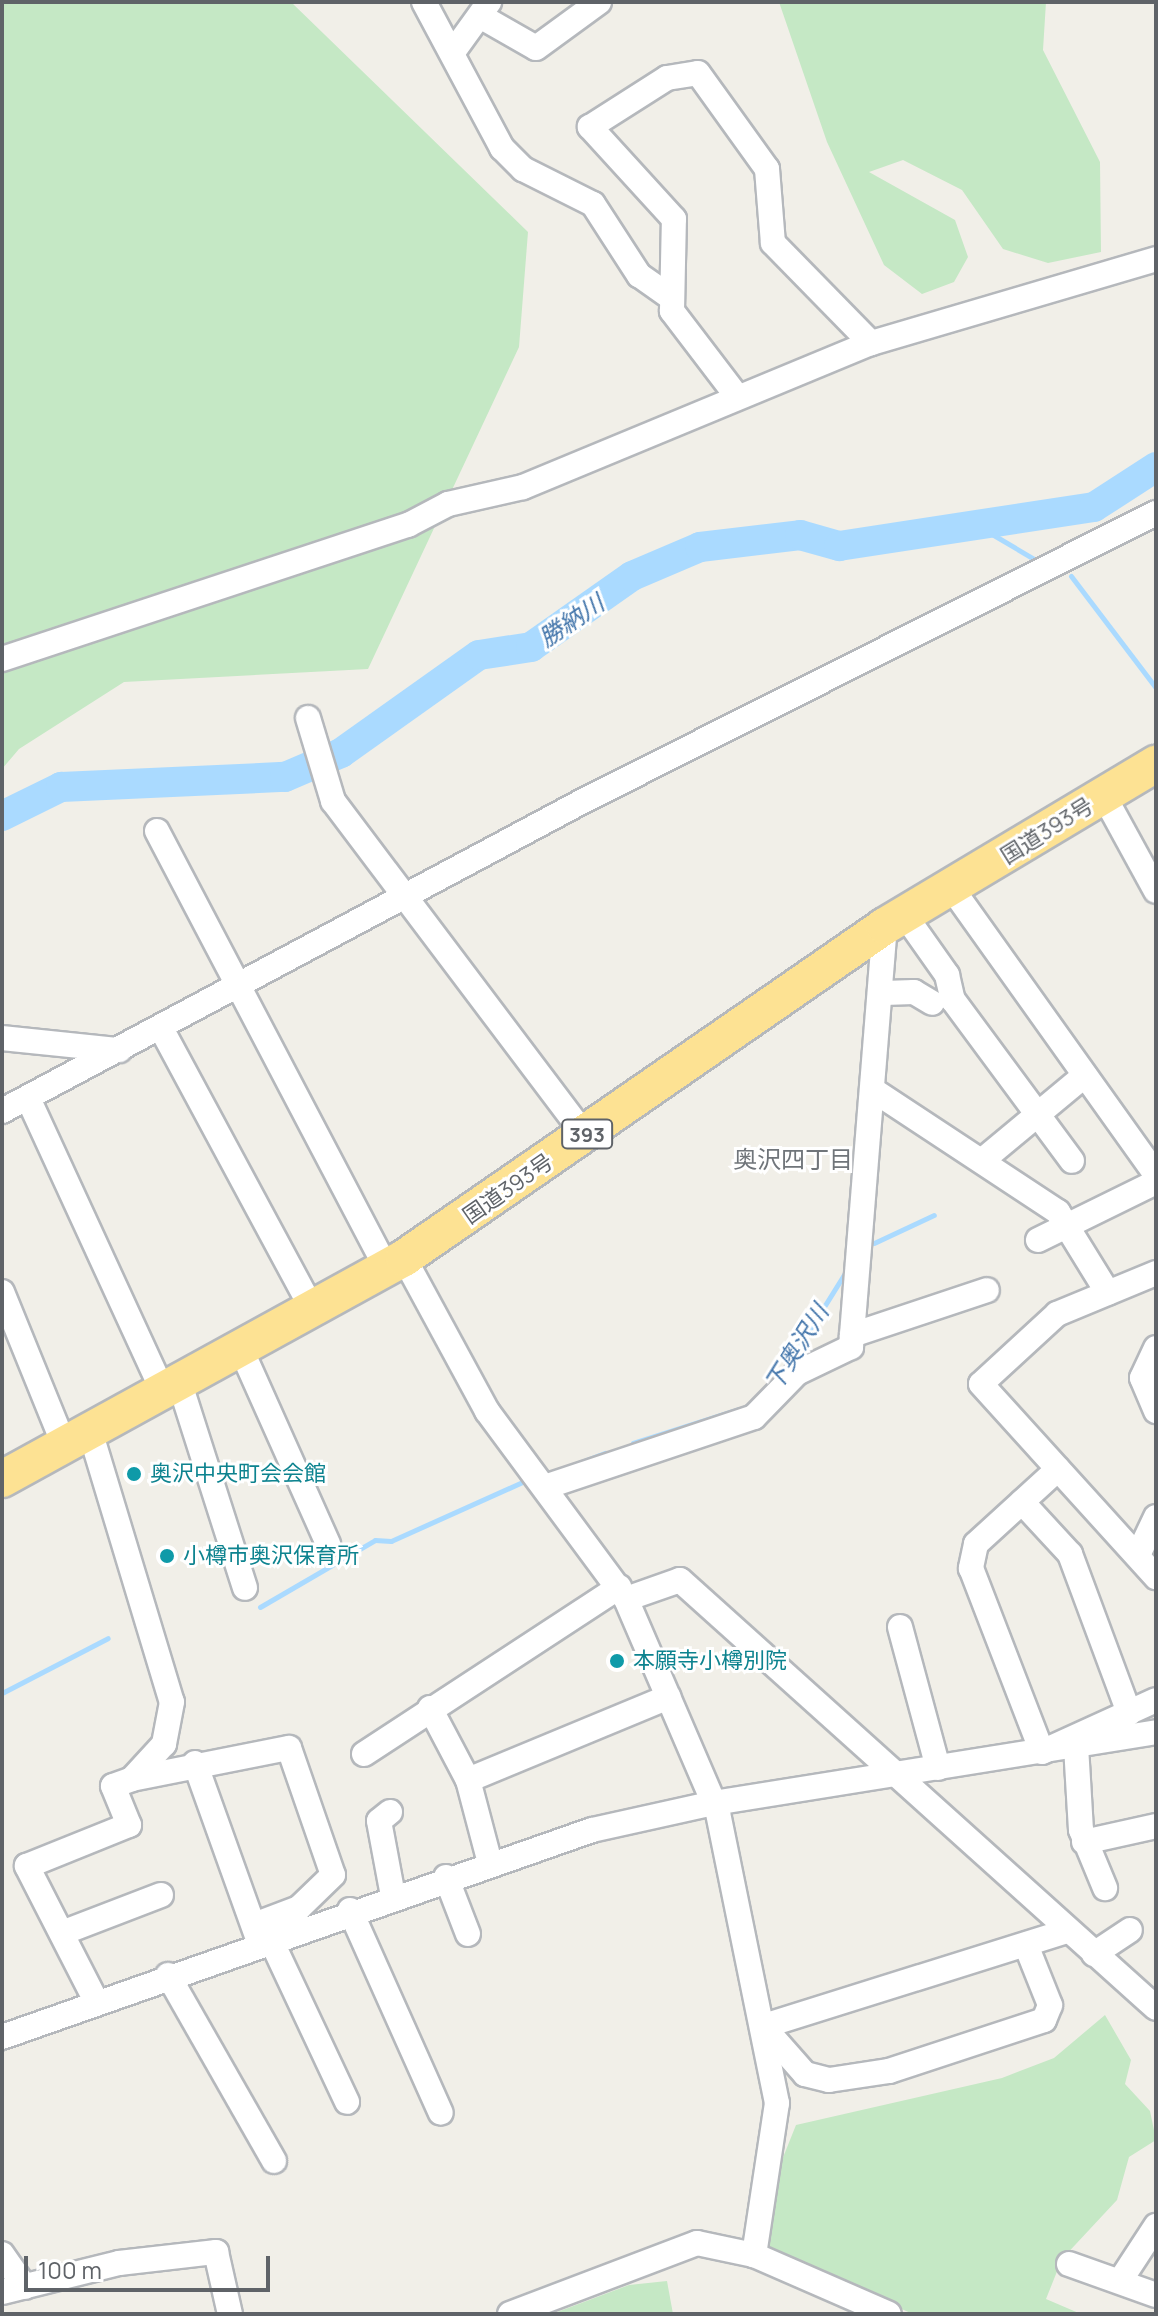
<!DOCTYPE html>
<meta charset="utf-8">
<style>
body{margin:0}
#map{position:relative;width:1158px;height:2316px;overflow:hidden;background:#f1efe8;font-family:Manrope,"Noto Sans JP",sans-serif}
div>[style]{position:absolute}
.green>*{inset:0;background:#c5e8c5}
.stream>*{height:5px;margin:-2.5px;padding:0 2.5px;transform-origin:2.5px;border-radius:2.5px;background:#aadaff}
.river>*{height:30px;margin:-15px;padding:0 15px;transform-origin:15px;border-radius:15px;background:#aadaff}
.roads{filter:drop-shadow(2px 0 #b5b8bc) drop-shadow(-2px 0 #b5b8bc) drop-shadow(0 2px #b5b8bc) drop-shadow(0 -2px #b5b8bc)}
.minor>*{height:24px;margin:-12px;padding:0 12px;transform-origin:12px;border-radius:12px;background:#fff}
.highway>*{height:36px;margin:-18px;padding:0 18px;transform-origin:18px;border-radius:18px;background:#fde293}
.dots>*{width:22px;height:22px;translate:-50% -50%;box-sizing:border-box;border:4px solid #fff;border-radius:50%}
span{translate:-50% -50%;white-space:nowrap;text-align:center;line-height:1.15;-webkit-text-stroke:6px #fff;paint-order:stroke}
.shield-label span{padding:2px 6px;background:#fff;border:2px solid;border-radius:6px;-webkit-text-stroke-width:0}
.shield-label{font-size:20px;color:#5f6368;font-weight:700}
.street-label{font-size:22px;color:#5f6368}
.culture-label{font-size:22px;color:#0d838f}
.left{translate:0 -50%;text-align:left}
.water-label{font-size:24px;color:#4174aa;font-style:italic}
.neighbourhood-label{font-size:24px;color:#70757a}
.frame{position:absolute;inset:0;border:4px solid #5f6368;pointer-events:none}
.scale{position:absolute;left:24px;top:2256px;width:246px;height:36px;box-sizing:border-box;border:4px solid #5f6368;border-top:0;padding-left:10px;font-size:24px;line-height:28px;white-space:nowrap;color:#5f6368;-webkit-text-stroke:6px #fff;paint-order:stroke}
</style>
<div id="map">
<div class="green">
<i style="clip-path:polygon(2px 2px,291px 2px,528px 232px,519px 347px,368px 669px,124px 682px,19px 749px,2px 769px)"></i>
<i style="clip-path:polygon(779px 2px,1046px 2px,1043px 50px,1100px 162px,1101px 252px,1048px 263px,1003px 249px,962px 190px,903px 160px,869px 172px,955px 220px,968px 257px,954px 282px,922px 294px,884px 265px,827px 142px)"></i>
<i style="clip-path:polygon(1105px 2015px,1131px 2060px,1125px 2084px,1150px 2111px,1156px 2140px,1129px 2157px,1117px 2200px,1062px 2259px,1046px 2299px,1081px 2314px,913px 2314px,763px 2249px,774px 2180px,796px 2125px,1002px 2078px,1054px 2058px)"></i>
<i style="clip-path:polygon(667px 2281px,673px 2314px,552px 2314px,629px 2285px)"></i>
</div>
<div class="stream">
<i style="left:973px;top:523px;width:71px;rotate:30.5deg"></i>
<i style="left:1071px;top:576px;width:141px;rotate:52.8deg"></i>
<i style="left:874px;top:1243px;width:66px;rotate:-25deg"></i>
<i style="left:784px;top:1371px;width:121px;rotate:-58.1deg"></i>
<i style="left:633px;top:1443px;width:111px;rotate:-17.8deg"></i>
<i style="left:565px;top:1468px;width:43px;rotate:-20.6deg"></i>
<i style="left:260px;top:1607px;width:133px;rotate:-30.2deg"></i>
<i style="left:375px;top:1540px;width:16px;rotate:4deg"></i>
<i style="left:391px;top:1541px;width:144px;rotate:-24.2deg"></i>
<i style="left:2px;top:1693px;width:119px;rotate:-27.4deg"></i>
</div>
<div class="river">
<i style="left:2px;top:816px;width:66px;rotate:-26.2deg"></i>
<i style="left:61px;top:787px;width:224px;rotate:-2.6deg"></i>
<i style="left:285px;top:777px;width:61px;rotate:-23.2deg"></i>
<i style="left:341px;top:753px;width:169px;rotate:-35.4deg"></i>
<i style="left:479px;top:655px;width:53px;rotate:-8.7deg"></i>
<i style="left:531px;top:647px;width:123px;rotate:-35.1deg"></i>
<i style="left:632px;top:576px;width:74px;rotate:-23.1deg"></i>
<i style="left:700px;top:547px;width:101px;rotate:-6.8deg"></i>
<i style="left:800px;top:535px;width:41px;rotate:15.8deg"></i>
<i style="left:839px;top:546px;width:258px;rotate:-8.7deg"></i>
<i style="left:1094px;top:507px;width:74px;rotate:-32.8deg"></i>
</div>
<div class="roads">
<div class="minor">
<i style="left:424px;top:2px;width:166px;rotate:61.9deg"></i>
<i style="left:502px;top:148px;width:30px;rotate:45deg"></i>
<i style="left:523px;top:169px;width:78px;rotate:26.6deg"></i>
<i style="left:593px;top:204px;width:85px;rotate:57.1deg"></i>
<i style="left:639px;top:275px;width:35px;rotate:35deg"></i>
<i style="left:480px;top:16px;width:64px;rotate:29.7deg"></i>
<i style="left:536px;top:48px;width:78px;rotate:-36.1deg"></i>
<i style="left:453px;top:52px;width:62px;rotate:-54.2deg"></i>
<i style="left:736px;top:395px;width:106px;rotate:-127.3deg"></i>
<i style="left:672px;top:311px;width:92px;rotate:-88.8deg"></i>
<i style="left:674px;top:219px;width:125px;rotate:-132.4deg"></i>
<i style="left:590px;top:127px;width:91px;rotate:-32.5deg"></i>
<i style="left:667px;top:78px;width:31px;rotate:-9deg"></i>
<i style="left:698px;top:73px;width:118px;rotate:54.3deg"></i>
<i style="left:767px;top:169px;width:74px;rotate:85.4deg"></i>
<i style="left:773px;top:243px;width:140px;rotate:45.6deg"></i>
<i style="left:2px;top:659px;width:428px;rotate:-18.3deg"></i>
<i style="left:408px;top:525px;width:45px;rotate:-27.7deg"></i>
<i style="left:448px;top:504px;width:77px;rotate:-12.8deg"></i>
<i style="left:523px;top:487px;width:377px;rotate:-22.5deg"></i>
<i style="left:871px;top:343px;width:297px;rotate:-16.4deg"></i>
<i style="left:308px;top:718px;width:87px;rotate:73.2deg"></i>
<i style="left:333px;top:801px;width:418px;rotate:53deg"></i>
<i style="left:1104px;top:796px;width:108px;rotate:61.3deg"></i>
<i style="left:157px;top:831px;width:492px;rotate:62.3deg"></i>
<i style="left:953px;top:890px;width:350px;rotate:54.5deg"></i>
<i style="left:904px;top:914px;width:75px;rotate:54.8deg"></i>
<i style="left:947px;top:975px;width:26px;rotate:77deg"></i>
<i style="left:953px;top:1000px;width:200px;rotate:53.5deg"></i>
<i style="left:884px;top:993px;width:30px;rotate:-2deg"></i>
<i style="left:914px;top:992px;width:21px;rotate:31deg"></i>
<i style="left:162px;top:1030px;width:316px;rotate:61.7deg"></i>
<i style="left:2px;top:1038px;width:118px;rotate:5.9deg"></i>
<i style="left:876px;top:1092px;width:218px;rotate:33.4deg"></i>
<i style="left:1058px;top:1212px;width:95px;rotate:58.3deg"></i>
<i style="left:28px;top:1098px;width:321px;rotate:65.3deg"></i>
<i style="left:2px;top:1111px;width:661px;rotate:-28.08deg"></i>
<i style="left:585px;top:800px;width:639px;rotate:-26.69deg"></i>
<i style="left:984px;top:1159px;width:131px;rotate:-39.7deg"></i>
<i style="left:1038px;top:1240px;width:131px;rotate:-26.2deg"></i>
<i style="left:404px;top:1258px;width:174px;rotate:61.5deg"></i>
<i style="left:487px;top:1411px;width:234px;rotate:53.5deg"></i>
<i style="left:626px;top:1599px;width:233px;rotate:66.7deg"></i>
<i style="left:718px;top:1813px;width:296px;rotate:78.5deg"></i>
<i style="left:777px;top:2103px;width:154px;rotate:98.6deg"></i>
<i style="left:1156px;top:1273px;width:107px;rotate:157.5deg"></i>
<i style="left:1057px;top:1314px;width:103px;rotate:137.4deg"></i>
<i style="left:981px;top:1384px;width:261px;rotate:47.8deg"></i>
<i style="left:2px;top:1292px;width:165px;rotate:67.9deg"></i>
<i style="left:852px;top:1335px;width:142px;rotate:-18.4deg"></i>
<i style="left:240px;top:1347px;width:216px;rotate:65.9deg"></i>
<i style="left:1156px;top:1348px;width:33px;rotate:115deg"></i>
<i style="left:1142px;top:1378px;width:36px;rotate:67deg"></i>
<i style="left:179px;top:1381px;width:217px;rotate:72.3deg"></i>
<i style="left:90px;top:1431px;width:283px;rotate:73.2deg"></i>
<i style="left:172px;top:1702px;width:43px;rotate:100.8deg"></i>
<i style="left:164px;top:1744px;width:47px;rotate:132.4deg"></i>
<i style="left:132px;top:1779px;width:160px;rotate:-11.2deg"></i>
<i style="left:289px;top:1748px;width:134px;rotate:70.9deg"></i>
<i style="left:333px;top:1875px;width:47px;rotate:135.9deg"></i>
<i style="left:299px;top:1908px;width:48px;rotate:159.3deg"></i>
<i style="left:1058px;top:1469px;width:111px;rotate:137.6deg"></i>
<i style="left:976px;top:1544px;width:25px;rotate:102deg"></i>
<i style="left:971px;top:1568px;width:197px;rotate:68.9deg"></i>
<i style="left:1042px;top:1752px;width:125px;rotate:-24.5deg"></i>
<i style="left:548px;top:1486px;width:217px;rotate:-18.5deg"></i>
<i style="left:754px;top:1417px;width:62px;rotate:-45.7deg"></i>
<i style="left:797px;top:1373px;width:60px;rotate:-25.7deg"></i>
<i style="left:851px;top:1347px;width:422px;rotate:-85.4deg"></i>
<i style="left:1022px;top:1502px;width:71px;rotate:47.3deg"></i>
<i style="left:1070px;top:1554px;width:170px;rotate:69.6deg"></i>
<i style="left:1138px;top:1555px;width:42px;rotate:-64.7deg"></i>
<i style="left:626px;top:1599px;width:57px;rotate:-19.4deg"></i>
<i style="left:680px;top:1580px;width:640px;rotate:41.96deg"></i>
<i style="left:900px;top:1627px;width:146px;rotate:74.9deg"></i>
<i style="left:430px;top:1708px;width:81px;rotate:62.2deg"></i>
<i style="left:1076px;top:1746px;width:84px;rotate:86.6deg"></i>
<i style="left:1081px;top:1830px;width:63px;rotate:67.5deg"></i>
<i style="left:364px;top:1754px;width:305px;rotate:-33.2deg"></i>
<i style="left:195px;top:1763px;width:187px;rotate:70.3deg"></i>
<i style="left:390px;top:1812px;width:14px;rotate:141deg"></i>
<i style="left:379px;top:1821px;width:76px;rotate:79.4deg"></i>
<i style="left:1084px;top:1842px;width:74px;rotate:-12.5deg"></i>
<i style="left:490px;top:1863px;width:86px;rotate:-104.8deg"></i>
<i style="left:468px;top:1780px;width:217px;rotate:-22.5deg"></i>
<i style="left:446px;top:1877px;width:61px;rotate:68.9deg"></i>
<i style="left:350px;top:1910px;width:222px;rotate:65.9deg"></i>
<i style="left:62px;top:1933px;width:106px;rotate:-21deg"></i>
<i style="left:270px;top:1938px;width:181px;rotate:64.8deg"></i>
<i style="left:1094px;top:1954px;width:43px;rotate:-33.7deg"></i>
<i style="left:168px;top:1975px;width:214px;rotate:60.3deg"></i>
<i style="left:96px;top:2001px;width:152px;rotate:-117.1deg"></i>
<i style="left:27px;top:1866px;width:110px;rotate:-21.9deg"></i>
<i style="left:129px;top:1825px;width:42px;rotate:-112.3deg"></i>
<i style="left:113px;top:1786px;width:20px;rotate:-20deg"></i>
<i style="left:764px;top:2026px;width:318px;rotate:-17.4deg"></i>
<i style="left:768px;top:2032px;width:56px;rotate:48.6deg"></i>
<i style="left:805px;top:2074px;width:25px;rotate:14deg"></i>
<i style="left:829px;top:2080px;width:61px;rotate:-8.5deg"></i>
<i style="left:889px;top:2071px;width:163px;rotate:-18.2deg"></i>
<i style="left:1044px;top:2020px;width:16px;rotate:-68deg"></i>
<i style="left:1050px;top:2005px;width:65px;rotate:-111.8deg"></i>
<i style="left:2px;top:2037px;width:625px;rotate:-19.33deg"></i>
<i style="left:592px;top:1830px;width:125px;rotate:-12.5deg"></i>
<i style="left:714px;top:1803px;width:448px;rotate:-9.1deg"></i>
<i style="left:2px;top:2254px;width:40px;rotate:55.1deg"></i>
<i style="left:1069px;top:2264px;width:92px;rotate:19.6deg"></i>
<i style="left:1120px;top:2281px;width:66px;rotate:-56.8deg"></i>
<i style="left:2px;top:2292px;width:121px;rotate:-13.9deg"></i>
<i style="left:119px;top:2263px;width:98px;rotate:-6.5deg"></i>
<i style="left:216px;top:2252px;width:64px;rotate:77.3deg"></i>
<i style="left:510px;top:2314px;width:200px;rotate:-20.8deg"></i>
<i style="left:697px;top:2243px;width:58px;rotate:11.9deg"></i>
<i style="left:754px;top:2255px;width:147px;rotate:23.6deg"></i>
</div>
<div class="highway">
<i style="left:2px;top:1479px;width:459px;rotate:-28.8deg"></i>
<i style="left:404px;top:1258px;width:584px;rotate:-34.61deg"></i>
<i style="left:885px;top:926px;width:316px;rotate:-30.9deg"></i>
</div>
</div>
<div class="dots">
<i style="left:134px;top:1474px;background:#0f9aa8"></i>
<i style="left:167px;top:1556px;background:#0f9aa8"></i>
<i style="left:617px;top:1661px;background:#0f9aa8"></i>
</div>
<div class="shield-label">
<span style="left:587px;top:1134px">393</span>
</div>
<div class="street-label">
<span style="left:1047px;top:831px;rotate:-32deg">国道393号</span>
<span style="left:508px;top:1189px;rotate:-35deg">国道393号</span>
</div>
<div class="culture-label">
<span class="left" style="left:150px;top:1474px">奥沢中央町会会館</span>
<span class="left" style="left:183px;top:1556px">小樽市奥沢保育所</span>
<span class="left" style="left:633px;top:1661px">本願寺小樽別院</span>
</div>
<div class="water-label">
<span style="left:571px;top:620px;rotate:-34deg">勝納川</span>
<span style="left:796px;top:1347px;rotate:-58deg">下奥沢川</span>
</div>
<div class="neighbourhood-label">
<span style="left:793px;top:1159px">奥沢四丁目</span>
</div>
<div class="frame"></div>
<div class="scale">100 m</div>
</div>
